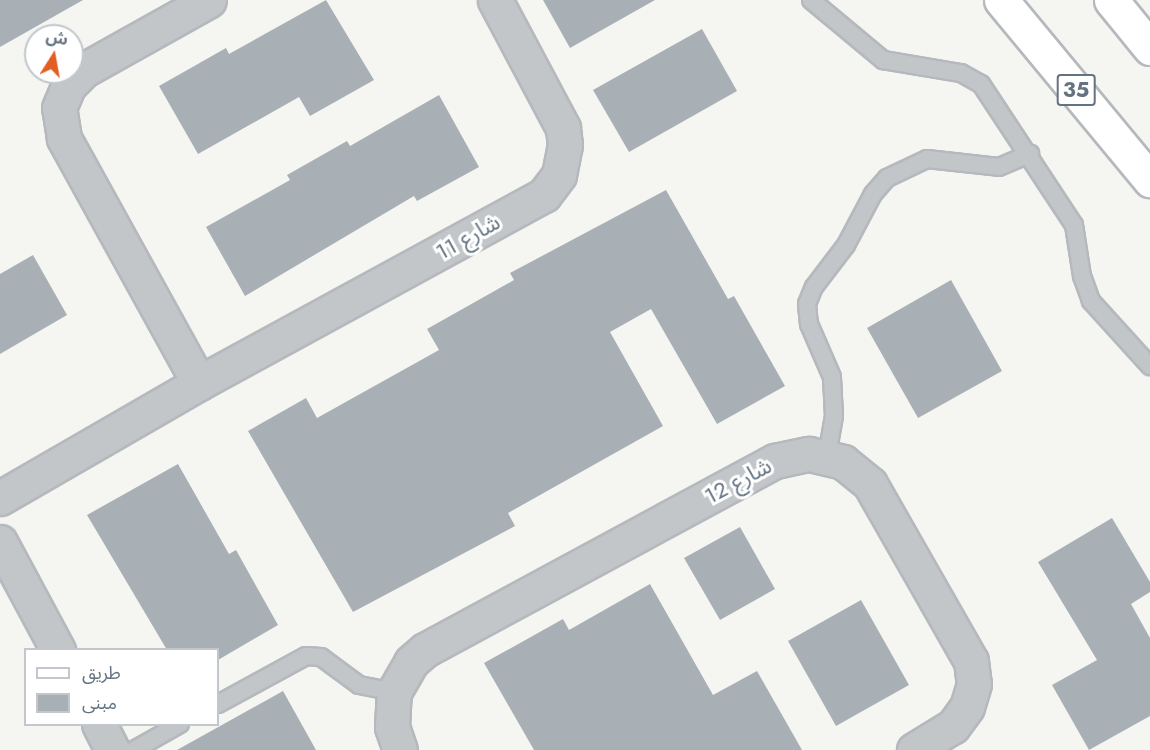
<!DOCTYPE html>
<meta charset="utf-8">
<style>
body{margin:0}
#map{position:relative;width:1150px;height:750px;overflow:hidden;background:#f5f5f1;font-family:Jost,"Noto Sans Arabic",sans-serif}
div>[style]{position:absolute}
.building>*{inset:0;background:#a8b0b6}
.roads{filter:drop-shadow(2px 0 #b5b9bd) drop-shadow(-2px 0 #b5b9bd) drop-shadow(0 2px #b5b9bd) drop-shadow(0 -2px #b5b9bd)}
.lane>*{height:16px;margin:-8px;padding:0 8px;transform-origin:8px;border-radius:8px;background:#c2c6c9}
.street>*{height:33px;margin:-16.5px;padding:0 16.5px;transform-origin:16.5px;border-radius:16.5px;background:#c2c6c9}
.primary>*{height:33px;margin:-16.5px;padding:0 16.5px;transform-origin:16.5px;border-radius:16.5px;background:#fff}
span{translate:-50% -50%;white-space:nowrap;text-align:center;line-height:1.15;-webkit-text-stroke:6px #fff;paint-order:stroke}
.shield-label span{padding:2px 4px;background:#fff;border:2px solid;border-radius:4px;-webkit-text-stroke-width:0}
.shield-label{font-size:21px;color:#647382;font-weight:700}
.street-label{font-size:22px;color:#647382}
.legend{position:absolute;left:24px;top:648px;width:195px;height:78px;box-sizing:border-box;background:#fff;border:2px solid #c1c7cd;margin:0;padding:8px 10px;list-style:none;font-size:18px;color:#647382}
.legend li{display:flex;align-items:center;gap:12px;height:30px}
.legend b{width:30px;border:2px solid #c1c7cd}
.north{position:absolute;left:24px;top:24px;width:60px;height:60px;box-sizing:border-box;background:#fff;border:2px solid #c1c7cd;border-radius:50%;rotate:11deg;font-size:16px;font-weight:700;line-height:24px;text-align:center;color:#647382}
.north::after{content:'';display:block;margin:auto;width:21px;height:27px;background:#e25f24;clip-path:polygon(50% 0,100% 100%,50% 72%,0 100%)}
</style>
<div id="map">
<div class="building">
<i style="clip-path:polygon(0 0,83px 0,0 47px)"></i>
<i style="clip-path:polygon(326px 0,374px 80px,310px 116px,299px 97px,198px 154px,159px 86px,226px 48px,229px 54px)"></i>
<i style="clip-path:polygon(543px 0,655px 0,570px 48px)"></i>
<i style="clip-path:polygon(702px 29px,737px 91px,629px 152px,593px 90px)"></i>
<i style="clip-path:polygon(439px 95px,479px 167px,417px 201px,414px 196px,245px 296px,206px 227px,290px 180px,287px 175px,347px 141px,350px 146px)"></i>
<i style="clip-path:polygon(666px 190px,728px 299px,734px 296px,785px 386px,717px 424px,651px 309px,610px 332px,663px 426px,508px 513px,515px 526px,353px 612px,248px 431px,306px 398px,317px 418px,439px 350px,427px 329px,514px 280px,510px 273px)"></i>
<i style="clip-path:polygon(33px 255px,67px 315px,0 354px,0 274px)"></i>
<i style="clip-path:polygon(951px 280px,1002px 371px,918px 418px,867px 328px)"></i>
<i style="clip-path:polygon(178px 464px,229px 554px,236px 550px,278px 625px,218px 660px,218px 650px,167px 650px,87px 515px)"></i>
<i style="clip-path:polygon(1112px 518px,1150px 582px,1150px 592px,1131px 604px,1150px 638px,1150px 716px,1089px 750px,1052px 685px,1097px 660px,1038px 562px)"></i>
<i style="clip-path:polygon(740px 527px,775px 589px,720px 620px,684px 558px)"></i>
<i style="clip-path:polygon(650px 584px,713px 695px,757px 671px,802px 750px,534px 750px,484px 663px,563px 619px,569px 630px)"></i>
<i style="clip-path:polygon(861px 600px,909px 685px,836px 726px,788px 641px)"></i>
<i style="clip-path:polygon(283px 691px,316px 750px,177px 750px)"></i>
</div>
<div class="roads">
<div class="lane">
<i style="left:811px;top:0;width:94px;rotate:39.8deg"></i>
<i style="left:883px;top:60px;width:79px;rotate:9.5deg"></i>
<i style="left:961px;top:73px;width:23px;rotate:29deg"></i>
<i style="left:981px;top:84px;width:169px;rotate:56.6deg"></i>
<i style="left:1074px;top:225px;width:52px;rotate:81.1deg"></i>
<i style="left:1082px;top:276px;width:27px;rotate:70deg"></i>
<i style="left:1091px;top:301px;width:88px;rotate:47.8deg"></i>
<i style="left:827px;top:456px;width:41px;rotate:-80.1deg"></i>
<i style="left:834px;top:416px;width:39px;rotate:-93deg"></i>
<i style="left:832px;top:377px;width:58px;rotate:-113.5deg"></i>
<i style="left:809px;top:324px;width:20px;rotate:-96deg"></i>
<i style="left:807px;top:304px;width:18px;rotate:-68deg"></i>
<i style="left:814px;top:287px;width:53px;rotate:-52.7deg"></i>
<i style="left:846px;top:245px;width:58px;rotate:-62.1deg"></i>
<i style="left:873px;top:194px;width:21px;rotate:-49deg"></i>
<i style="left:887px;top:178px;width:44px;rotate:-25.4deg"></i>
<i style="left:927px;top:159px;width:72px;rotate:6.3deg"></i>
<i style="left:999px;top:167px;width:34px;rotate:-23deg"></i>
<i style="left:218px;top:704px;width:100px;rotate:-28.6deg"></i>
<i style="left:306px;top:656px;width:15px;rotate:4deg"></i>
<i style="left:321px;top:657px;width:47px;rotate:36.4deg"></i>
<i style="left:359px;top:685px;width:36px;rotate:11deg"></i>
<i style="left:134px;top:750px;width:53px;rotate:-29.5deg"></i>
</div>
<div class="street">
<i style="left:199px;top:383px;width:280px;rotate:-118.9deg"></i>
<i style="left:64px;top:138px;width:30px;rotate:-99deg"></i>
<i style="left:59px;top:108px;width:25px;rotate:-67deg"></i>
<i style="left:69px;top:85px;width:21px;rotate:-45deg"></i>
<i style="left:84px;top:70px;width:143px;rotate:-29.2deg"></i>
<i style="left:0;top:498px;width:230px;rotate:-30deg"></i>
<i style="left:199px;top:383px;width:393px;rotate:-28.6deg"></i>
<i style="left:544px;top:195px;width:25px;rotate:-53deg"></i>
<i style="left:559px;top:175px;width:31px;rotate:-79deg"></i>
<i style="left:565px;top:145px;width:17px;rotate:-97deg"></i>
<i style="left:563px;top:128px;width:145px;rotate:-118deg"></i>
<i style="left:0;top:542px;width:123px;rotate:61.8deg"></i>
<i style="left:99px;top:724px;width:29px;rotate:63deg"></i>
<i style="left:400px;top:750px;width:24px;rotate:-109deg"></i>
<i style="left:392px;top:727px;width:35px;rotate:-87deg"></i>
<i style="left:394px;top:692px;width:34px;rotate:-60deg"></i>
<i style="left:411px;top:662px;width:18px;rotate:-41deg"></i>
<i style="left:425px;top:650px;width:398px;rotate:-28.4deg"></i>
<i style="left:775px;top:461px;width:35px;rotate:-12deg"></i>
<i style="left:809px;top:454px;width:35px;rotate:13deg"></i>
<i style="left:843px;top:462px;width:35px;rotate:39deg"></i>
<i style="left:870px;top:484px;width:204px;rotate:60.3deg"></i>
<i style="left:971px;top:661px;width:23px;rotate:83deg"></i>
<i style="left:974px;top:684px;width:24px;rotate:107deg"></i>
<i style="left:967px;top:707px;width:24px;rotate:126deg"></i>
<i style="left:953px;top:726px;width:46px;rotate:148.4deg"></i>
</div>
<div class="primary">
<i style="left:1001px;top:0;width:234px;rotate:50.4deg"></i>
<i style="left:1111px;top:0;width:62px;rotate:50.9deg"></i>
</div>
</div>
<div class="shield-label">
<span style="left:1076px;top:90px">35</span>
</div>
<div class="street-label">
<span style="left:468px;top:237px;rotate:-29deg">شارع 11</span>
<span style="left:738px;top:481px;rotate:-28deg">شارع 12</span>
</div>
<ul class="legend">
<li><b style="height:8px;background:#fff"></b>طريق</li>
<li><b style="height:16px;background:#a8b0b6"></b>مبنى</li>
</ul>
<div class="north">ش</div>
</div>
